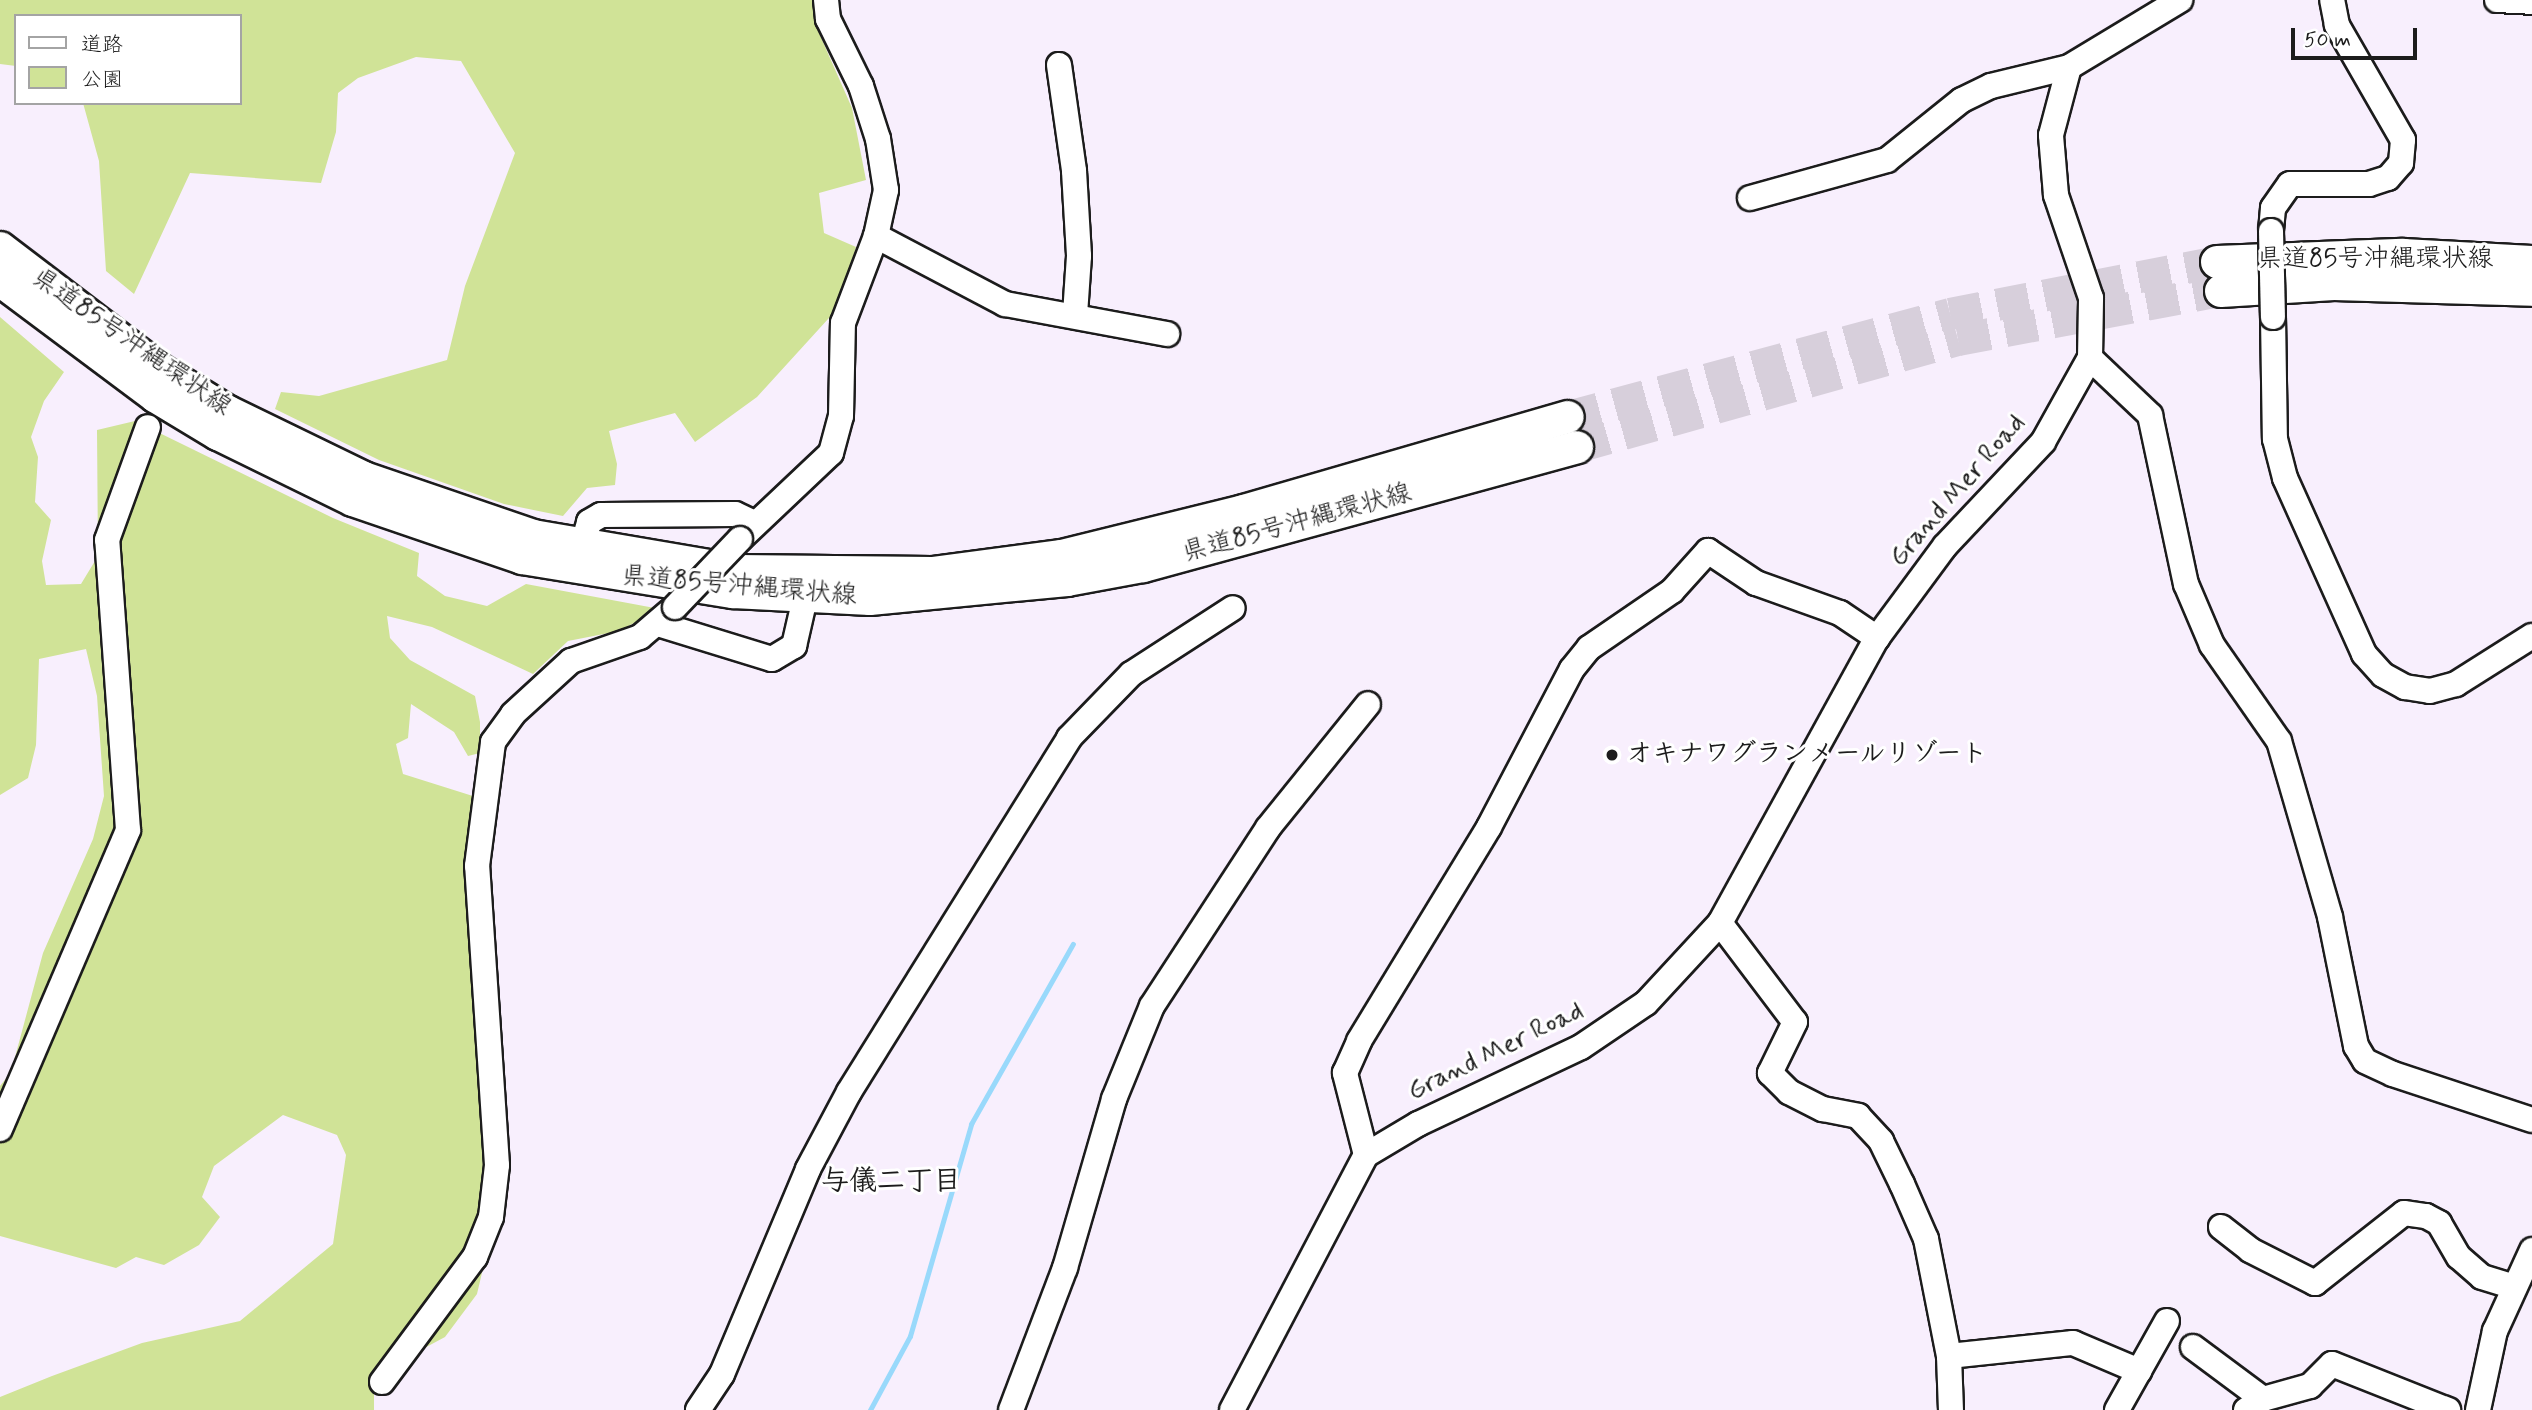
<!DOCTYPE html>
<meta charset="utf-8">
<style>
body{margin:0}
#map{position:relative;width:2532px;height:1410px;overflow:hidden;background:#f8effd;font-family:Mynerve,"Klee One",sans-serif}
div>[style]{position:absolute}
.green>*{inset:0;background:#d0e397}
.stream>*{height:5px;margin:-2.5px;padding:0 2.5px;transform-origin:2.5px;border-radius:2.5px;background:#99d9fb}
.major-tunnel>*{height:32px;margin-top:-16px;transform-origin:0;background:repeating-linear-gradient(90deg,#d7cfdb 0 32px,transparent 0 48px)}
.roads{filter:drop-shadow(2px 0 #1c1c1c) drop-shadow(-2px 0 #1c1c1c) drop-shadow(0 2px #1c1c1c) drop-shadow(0 -2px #1c1c1c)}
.minor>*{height:24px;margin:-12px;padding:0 12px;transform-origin:12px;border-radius:12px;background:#fff}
.major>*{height:32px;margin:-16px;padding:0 16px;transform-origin:16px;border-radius:16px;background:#fff}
.bridges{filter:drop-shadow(2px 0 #1c1c1c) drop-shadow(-2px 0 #1c1c1c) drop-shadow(0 2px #1c1c1c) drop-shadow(0 -2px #1c1c1c)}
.minor-bridge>*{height:24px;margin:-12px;padding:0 12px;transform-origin:12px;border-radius:12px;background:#fff}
.dots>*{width:19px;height:19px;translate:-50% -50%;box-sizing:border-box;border:4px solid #fff;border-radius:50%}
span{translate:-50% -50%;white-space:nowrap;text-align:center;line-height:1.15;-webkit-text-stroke:6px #fff;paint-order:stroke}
.street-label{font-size:26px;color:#1c1c1c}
.poi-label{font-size:26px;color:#1c1c1c;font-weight:700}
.left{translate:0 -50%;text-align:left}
.neighbourhood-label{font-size:28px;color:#1c1c1c;font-weight:700}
.legend{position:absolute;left:14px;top:14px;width:228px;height:91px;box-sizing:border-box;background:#fff;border:2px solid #a4a4a4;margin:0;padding:9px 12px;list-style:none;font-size:21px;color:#1c1c1c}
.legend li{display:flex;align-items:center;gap:14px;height:35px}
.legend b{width:35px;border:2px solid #a4a4a4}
.scale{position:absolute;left:2291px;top:28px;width:126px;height:32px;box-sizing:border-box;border:4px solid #1c1c1c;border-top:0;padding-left:9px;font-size:21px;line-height:24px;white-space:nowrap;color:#1c1c1c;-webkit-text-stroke:5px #fff;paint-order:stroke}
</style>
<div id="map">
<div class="green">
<i style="clip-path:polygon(0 0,814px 0,819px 33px,852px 108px,866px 180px,819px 193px,824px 233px,856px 247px,839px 307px,757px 397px,695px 442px,675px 413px,609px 431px,617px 464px,615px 485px,587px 488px,563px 516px,504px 504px,379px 460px,275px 409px,281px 392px,319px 396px,447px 360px,465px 286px,515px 153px,461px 61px,416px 57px,358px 78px,338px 93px,336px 132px,321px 183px,190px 173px,134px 294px,106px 271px,99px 161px,83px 103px,240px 103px,240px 16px,16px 16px,16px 66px,0 64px)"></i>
<i style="clip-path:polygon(0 317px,64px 372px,44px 401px,31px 437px,38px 457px,35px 502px,51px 520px,42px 561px,46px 585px,81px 584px,98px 556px,97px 430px,135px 421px,333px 518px,419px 553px,417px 576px,445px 596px,487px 606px,526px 584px,660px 609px,619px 631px,568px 641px,533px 674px,432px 627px,387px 616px,390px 638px,410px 660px,475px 696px,480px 722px,480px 753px,468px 756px,454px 732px,411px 704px,408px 738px,396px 744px,403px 774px,476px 797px,489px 1243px,477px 1294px,445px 1337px,374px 1375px,374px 1410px,0 1410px,0 1397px,52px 1376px,142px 1343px,240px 1321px,333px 1244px,346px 1155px,337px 1135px,283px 1115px,214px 1166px,202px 1197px,220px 1217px,199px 1245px,164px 1265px,136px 1257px,116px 1268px,0 1236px,0 1086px,11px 1072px,43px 953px,93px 839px,104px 796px,97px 696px,86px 649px,39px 659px,36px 745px,28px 778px,0 795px)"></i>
</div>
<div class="stream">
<i style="left:870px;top:1410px;width:84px;rotate:-61.6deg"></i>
<i style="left:910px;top:1336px;width:221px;rotate:-73.9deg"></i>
<i style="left:971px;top:1124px;width:207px;rotate:-60.5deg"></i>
</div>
<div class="major-tunnel">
<i style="left:1568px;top:417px;width:396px;rotate:-15.1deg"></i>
<i style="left:1950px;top:314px;width:272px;rotate:-11deg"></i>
<i style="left:1577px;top:447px;width:396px;rotate:-15.7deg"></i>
<i style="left:1958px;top:340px;width:268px;rotate:-10.6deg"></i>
</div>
<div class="roads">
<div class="minor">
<i style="left:2497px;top:0;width:35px;rotate:3deg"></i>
<i style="left:1059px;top:65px;width:107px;rotate:81.9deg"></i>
<i style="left:1074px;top:171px;width:85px;rotate:86.6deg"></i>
<i style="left:1079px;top:256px;width:58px;rotate:93.9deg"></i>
<i style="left:1750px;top:198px;width:142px;rotate:-15.5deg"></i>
<i style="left:1887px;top:160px;width:96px;rotate:-38.7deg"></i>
<i style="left:1962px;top:100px;width:32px;rotate:-26deg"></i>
<i style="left:1991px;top:86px;width:80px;rotate:-13.7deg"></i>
<i style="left:2271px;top:231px;width:23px;rotate:-85deg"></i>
<i style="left:2273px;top:208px;width:29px;rotate:-55deg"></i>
<i style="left:2290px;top:184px;width:79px"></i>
<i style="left:2369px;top:184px;width:20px;rotate:-18deg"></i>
<i style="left:2388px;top:178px;width:20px;rotate:-49deg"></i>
<i style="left:2401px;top:163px;width:23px;rotate:-85deg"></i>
<i style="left:2403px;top:140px;width:133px;rotate:-119.9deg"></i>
<i style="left:2337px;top:25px;width:25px;rotate:-101deg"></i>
<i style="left:876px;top:236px;width:146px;rotate:27.8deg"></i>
<i style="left:1005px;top:304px;width:165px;rotate:10.5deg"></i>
<i style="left:2273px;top:317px;width:122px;rotate:89.1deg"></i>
<i style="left:2275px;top:439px;width:40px;rotate:75.6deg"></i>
<i style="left:2285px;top:478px;width:193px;rotate:65.8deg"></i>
<i style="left:2364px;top:654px;width:28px;rotate:48deg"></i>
<i style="left:2383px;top:675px;width:25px;rotate:29deg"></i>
<i style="left:2405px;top:687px;width:25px;rotate:9deg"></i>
<i style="left:2430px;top:691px;width:27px;rotate:-15deg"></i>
<i style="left:2456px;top:684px;width:90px;rotate:-32.3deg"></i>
<i style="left:2090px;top:358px;width:83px;rotate:43.5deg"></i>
<i style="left:2150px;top:415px;width:173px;rotate:78deg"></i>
<i style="left:2186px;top:584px;width:66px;rotate:66.9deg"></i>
<i style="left:2212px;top:645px;width:117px;rotate:55.1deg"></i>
<i style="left:2279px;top:741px;width:183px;rotate:73.8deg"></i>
<i style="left:2330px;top:917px;width:132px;rotate:78.6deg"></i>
<i style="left:2356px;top:1046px;width:17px;rotate:59deg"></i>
<i style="left:2365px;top:1061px;width:31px;rotate:25deg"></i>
<i style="left:2393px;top:1074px;width:146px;rotate:18.3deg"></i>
<i style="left:740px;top:539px;width:125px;rotate:-43.4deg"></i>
<i style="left:831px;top:453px;width:38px;rotate:-75deg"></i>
<i style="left:841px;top:416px;width:93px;rotate:-88.8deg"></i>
<i style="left:843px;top:323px;width:93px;rotate:-69.2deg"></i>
<i style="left:876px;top:236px;width:47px;rotate:-77.7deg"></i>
<i style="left:886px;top:190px;width:52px;rotate:-98.9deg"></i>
<i style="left:878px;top:139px;width:56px;rotate:-107.8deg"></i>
<i style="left:861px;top:86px;width:75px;rotate:-116.2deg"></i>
<i style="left:828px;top:19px;width:19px;rotate:-96deg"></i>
<i style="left:582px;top:547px;width:26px;rotate:-74deg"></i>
<i style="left:589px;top:522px;width:14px;rotate:-30deg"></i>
<i style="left:601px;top:515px;width:134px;rotate:-0.4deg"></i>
<i style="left:735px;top:514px;width:21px;rotate:25deg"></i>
<i style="left:658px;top:624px;width:119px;rotate:17.1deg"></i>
<i style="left:772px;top:659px;width:26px;rotate:-31deg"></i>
<i style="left:794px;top:646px;width:49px;rotate:-77.1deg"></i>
<i style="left:1720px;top:923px;width:124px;rotate:52.9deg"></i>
<i style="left:1795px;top:1022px;width:57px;rotate:116.1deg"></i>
<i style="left:1770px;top:1073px;width:27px;rotate:45deg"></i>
<i style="left:1789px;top:1092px;width:38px;rotate:27deg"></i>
<i style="left:1823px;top:1109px;width:36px;rotate:11deg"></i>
<i style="left:1858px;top:1116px;width:34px;rotate:47deg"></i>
<i style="left:1881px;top:1141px;width:48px;rotate:64deg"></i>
<i style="left:1902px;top:1184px;width:60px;rotate:66.4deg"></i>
<i style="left:1926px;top:1239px;width:119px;rotate:78.9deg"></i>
<i style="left:1949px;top:1356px;width:54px;rotate:87.9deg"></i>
<i style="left:0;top:1129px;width:325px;rotate:-66.8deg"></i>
<i style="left:128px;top:830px;width:291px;rotate:-94.1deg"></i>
<i style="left:107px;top:540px;width:120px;rotate:-70.1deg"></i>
<i style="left:1366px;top:1155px;width:85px;rotate:-104.4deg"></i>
<i style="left:1345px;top:1073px;width:35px;rotate:-66deg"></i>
<i style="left:1359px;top:1041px;width:250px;rotate:-58.7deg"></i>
<i style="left:1489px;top:827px;width:178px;rotate:-62.3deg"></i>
<i style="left:1572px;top:669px;width:27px;rotate:-51deg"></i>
<i style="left:1589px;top:648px;width:101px;rotate:-34.5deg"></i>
<i style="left:1672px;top:591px;width:54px;rotate:-48deg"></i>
<i style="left:1708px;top:551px;width:58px;rotate:33.7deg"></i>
<i style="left:1756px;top:583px;width:89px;rotate:19.7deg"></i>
<i style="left:1840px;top:613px;width:45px;rotate:34deg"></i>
<i style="left:2221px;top:1227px;width:37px;rotate:38deg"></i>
<i style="left:2250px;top:1250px;width:73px;rotate:26.9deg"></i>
<i style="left:2315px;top:1283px;width:113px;rotate:-38.2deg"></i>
<i style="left:2404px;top:1213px;width:22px;rotate:8deg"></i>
<i style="left:2426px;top:1216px;width:15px;rotate:28deg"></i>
<i style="left:2439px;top:1223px;width:39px;rotate:60deg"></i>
<i style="left:2459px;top:1257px;width:30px;rotate:41deg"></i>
<i style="left:2482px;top:1277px;width:34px;rotate:17deg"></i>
<i style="left:2193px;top:1347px;width:87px;rotate:36.6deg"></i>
<i style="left:1949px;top:1356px;width:125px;rotate:-6deg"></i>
<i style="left:2073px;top:1343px;width:72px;rotate:23deg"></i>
<i style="left:382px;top:1382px;width:156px;rotate:-53.4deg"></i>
<i style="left:475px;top:1257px;width:43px;rotate:-68.2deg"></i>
<i style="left:491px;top:1217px;width:52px;rotate:-83.4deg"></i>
<i style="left:497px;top:1165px;width:300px;rotate:-93.8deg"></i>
<i style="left:477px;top:866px;width:125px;rotate:-82.6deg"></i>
<i style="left:493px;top:742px;width:34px;rotate:-54deg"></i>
<i style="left:513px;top:714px;width:79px;rotate:-42.4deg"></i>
<i style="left:571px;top:661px;width:73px;rotate:-19.2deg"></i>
<i style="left:640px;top:637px;width:46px;rotate:-40.6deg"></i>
<i style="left:698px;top:1410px;width:43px;rotate:-56.3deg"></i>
<i style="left:722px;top:1374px;width:222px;rotate:-67.2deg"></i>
<i style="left:808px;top:1169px;width:87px;rotate:-62deg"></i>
<i style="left:849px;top:1092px;width:417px;rotate:-58.1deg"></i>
<i style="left:1069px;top:738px;width:89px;rotate:-45.9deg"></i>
<i style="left:1131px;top:674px;width:121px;rotate:-32.9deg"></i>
<i style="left:1011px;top:1410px;width:152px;rotate:-69.2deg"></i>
<i style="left:1065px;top:1268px;width:176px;rotate:-73.8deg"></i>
<i style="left:1114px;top:1099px;width:100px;rotate:-67.8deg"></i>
<i style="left:1152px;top:1006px;width:212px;rotate:-56.9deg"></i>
<i style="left:1268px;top:828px;width:159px;rotate:-51.1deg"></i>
<i style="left:1232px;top:1410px;width:288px;rotate:-62.3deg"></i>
<i style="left:1366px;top:1155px;width:61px;rotate:-30.8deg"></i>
<i style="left:1418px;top:1124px;width:180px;rotate:-25.3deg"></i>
<i style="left:1581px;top:1047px;width:78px;rotate:-34.1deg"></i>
<i style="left:1646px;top:1003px;width:109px;rotate:-47.2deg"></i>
<i style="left:1720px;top:923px;width:325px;rotate:-61.2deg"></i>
<i style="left:1877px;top:638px;width:114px;rotate:-53.5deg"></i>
<i style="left:1945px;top:546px;width:143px;rotate:-46.7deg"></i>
<i style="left:2043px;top:442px;width:96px;rotate:-60.8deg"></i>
<i style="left:2090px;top:358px;width:60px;rotate:-89deg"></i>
<i style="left:2091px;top:298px;width:109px;rotate:-108.8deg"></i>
<i style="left:2056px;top:195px;width:60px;rotate:-94.8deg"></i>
<i style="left:2051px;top:135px;width:70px;rotate:-75.2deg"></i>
<i style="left:2069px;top:67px;width:130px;rotate:-31.1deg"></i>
<i style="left:2117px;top:1410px;width:102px;rotate:-60.7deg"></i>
<i style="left:2246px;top:1410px;width:20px;rotate:-33deg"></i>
<i style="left:2263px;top:1399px;width:49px;rotate:-15.5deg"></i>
<i style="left:2310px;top:1386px;width:31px;rotate:-45deg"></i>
<i style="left:2332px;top:1364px;width:125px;rotate:21.6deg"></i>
<i style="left:2478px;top:1410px;width:81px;rotate:-77.9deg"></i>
<i style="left:2495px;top:1331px;width:89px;rotate:-65.4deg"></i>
</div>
<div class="major">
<i style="left:0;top:248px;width:205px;rotate:37.3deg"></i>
<i style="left:163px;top:372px;width:76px;rotate:31.6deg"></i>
<i style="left:228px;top:412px;width:151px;rotate:25.9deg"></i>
<i style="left:364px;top:478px;width:179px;rotate:18.9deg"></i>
<i style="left:533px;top:536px;width:207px;rotate:9.7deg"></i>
<i style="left:737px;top:571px;width:195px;rotate:0.6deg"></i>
<i style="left:932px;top:573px;width:131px;rotate:-7.5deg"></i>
<i style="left:1062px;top:556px;width:187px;rotate:-13.9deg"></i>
<i style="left:1244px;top:511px;width:337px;rotate:-16.2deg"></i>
<i style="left:2217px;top:262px;width:186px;rotate:-2.2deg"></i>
<i style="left:2403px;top:255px;width:129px;rotate:3.1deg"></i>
<i style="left:0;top:280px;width:194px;rotate:36.8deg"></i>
<i style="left:155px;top:396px;width:74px;rotate:31.1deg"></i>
<i style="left:218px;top:434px;width:150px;rotate:26.1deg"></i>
<i style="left:353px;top:500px;width:179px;rotate:18.9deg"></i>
<i style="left:522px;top:558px;width:214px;rotate:9.2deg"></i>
<i style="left:733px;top:592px;width:137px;rotate:2.9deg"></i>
<i style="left:870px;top:599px;width:198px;rotate:-5.5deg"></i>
<i style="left:1067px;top:580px;width:77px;rotate:-10.4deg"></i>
<i style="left:1143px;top:566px;width:450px;rotate:-15.3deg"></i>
<i style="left:2221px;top:291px;width:113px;rotate:-3.5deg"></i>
<i style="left:2334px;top:284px;width:198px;rotate:1.7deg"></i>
</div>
</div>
<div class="bridges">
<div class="minor-bridge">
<i style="left:2271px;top:231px;width:86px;rotate:88.7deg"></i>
<i style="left:675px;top:607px;width:94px;rotate:-46.3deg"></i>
</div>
</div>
<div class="dots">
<i style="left:1612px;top:755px;background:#1c1c1c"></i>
</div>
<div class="street-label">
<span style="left:2375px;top:260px">県道85号沖縄環状線</span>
<span style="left:131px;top:343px;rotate:35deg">県道85号沖縄環状線</span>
<span style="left:1958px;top:491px;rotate:-49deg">Grand Mer Road</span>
<span style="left:1297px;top:524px;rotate:-15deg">県道85号沖縄環状線</span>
<span style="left:739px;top:587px;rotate:5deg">県道85号沖縄環状線</span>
<span style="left:1496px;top:1052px;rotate:-26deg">Grand Mer Road</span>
</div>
<div class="poi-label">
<span class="left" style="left:1626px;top:755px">オキナワグランメールリゾート</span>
</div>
<div class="neighbourhood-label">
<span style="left:891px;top:1182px">与儀二丁目</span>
</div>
<ul class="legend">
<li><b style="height:9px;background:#fff"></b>道路</li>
<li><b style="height:19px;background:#d0e397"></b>公園</li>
</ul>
<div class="scale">50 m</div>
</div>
